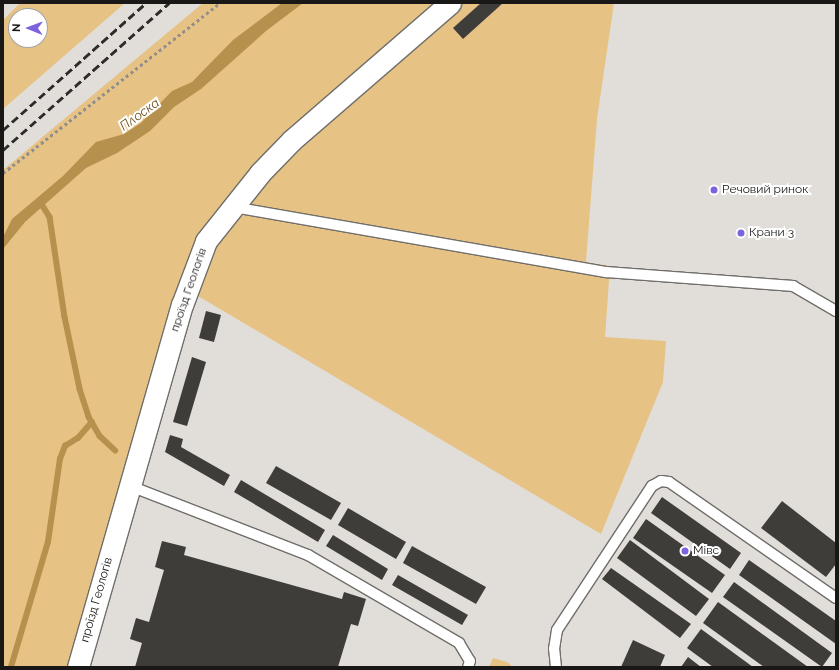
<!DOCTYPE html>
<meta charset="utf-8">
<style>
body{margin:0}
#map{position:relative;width:839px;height:670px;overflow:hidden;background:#e1deda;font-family:Raleway,sans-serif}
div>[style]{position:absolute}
.green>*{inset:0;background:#e6c285}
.water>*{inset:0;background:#b6914e}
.stream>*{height:5.5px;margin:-2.75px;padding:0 2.75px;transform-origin:2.75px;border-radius:2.75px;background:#b6914e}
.building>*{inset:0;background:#3f3d39}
.path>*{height:2.5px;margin-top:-1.25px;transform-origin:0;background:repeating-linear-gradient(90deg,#918e8c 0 3px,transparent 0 6px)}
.roads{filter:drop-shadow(1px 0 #706e6a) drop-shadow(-1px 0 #706e6a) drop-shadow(0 1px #706e6a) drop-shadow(0 -1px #706e6a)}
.lane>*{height:10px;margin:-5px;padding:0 5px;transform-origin:5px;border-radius:5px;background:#fff}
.street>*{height:21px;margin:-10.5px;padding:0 10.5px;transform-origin:10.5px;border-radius:10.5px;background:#fff}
.rail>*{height:3px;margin-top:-1.5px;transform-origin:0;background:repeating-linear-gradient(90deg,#2d2c2b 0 8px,transparent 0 12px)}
.dots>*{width:11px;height:11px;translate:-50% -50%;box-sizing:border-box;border:2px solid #fff;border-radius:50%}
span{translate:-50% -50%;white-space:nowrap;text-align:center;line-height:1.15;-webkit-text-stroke:4px #fff;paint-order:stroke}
.poi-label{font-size:12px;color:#191817}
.left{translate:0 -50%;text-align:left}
.street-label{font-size:12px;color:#191817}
.water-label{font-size:13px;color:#674c19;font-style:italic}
.frame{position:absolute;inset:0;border:4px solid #191817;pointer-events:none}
.north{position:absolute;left:8px;top:8px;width:40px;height:40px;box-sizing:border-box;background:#fff;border:1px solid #a3a3a2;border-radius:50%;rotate:271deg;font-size:11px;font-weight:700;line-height:16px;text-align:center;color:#191817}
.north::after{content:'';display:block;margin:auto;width:14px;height:18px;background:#7e61dc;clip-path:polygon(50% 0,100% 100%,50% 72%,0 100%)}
</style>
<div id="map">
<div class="green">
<i style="clip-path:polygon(evenodd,20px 3px,125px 3px,3px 109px,3px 20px,20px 3px,16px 16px,40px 16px,40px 40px,16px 40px,16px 16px)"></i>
<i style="clip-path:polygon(203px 3px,614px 3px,597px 119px,586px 262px,610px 266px,605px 337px,666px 341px,663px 382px,601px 534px,181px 286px,73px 667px,3px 667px,3px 170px)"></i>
<i style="clip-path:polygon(493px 658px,507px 662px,513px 667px,489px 667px)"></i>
</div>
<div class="water">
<i style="clip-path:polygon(282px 3px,303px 3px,266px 31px,201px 89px,174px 107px,150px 131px,117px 153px,86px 168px,25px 222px,3px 249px,3px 237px,12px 219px,63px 176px,96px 142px,124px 134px,141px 123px,172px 91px,192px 82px,233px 40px)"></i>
</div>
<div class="stream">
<i style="left:43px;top:206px;width:13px;rotate:58deg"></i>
<i style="left:50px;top:217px;width:101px;rotate:81.5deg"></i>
<i style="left:65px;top:317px;width:74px;rotate:78.2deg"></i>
<i style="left:80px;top:389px;width:29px;rotate:72deg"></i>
<i style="left:89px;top:417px;width:22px;rotate:60deg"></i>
<i style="left:100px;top:436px;width:21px;rotate:43deg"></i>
<i style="left:11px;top:667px;width:130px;rotate:-73.5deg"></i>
<i style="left:48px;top:542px;width:84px;rotate:-81.8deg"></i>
<i style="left:60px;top:459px;width:14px;rotate:-69deg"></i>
<i style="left:65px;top:446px;width:15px;rotate:-32deg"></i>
<i style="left:78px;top:438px;width:21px;rotate:-49deg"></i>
</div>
<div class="building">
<i style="clip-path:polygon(481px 3px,503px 3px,463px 39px,453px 28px)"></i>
<i style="clip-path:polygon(206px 311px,221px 315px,214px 342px,199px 338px)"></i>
<i style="clip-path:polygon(192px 357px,206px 362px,187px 426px,173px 422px)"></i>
<i style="clip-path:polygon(170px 435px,183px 439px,181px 447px,230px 475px,224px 486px,165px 452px)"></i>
<i style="clip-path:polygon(276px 466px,341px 503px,331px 520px,266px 483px)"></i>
<i style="clip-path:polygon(241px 480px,325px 530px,318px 542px,234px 492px)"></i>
<i style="clip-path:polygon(662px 497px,741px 553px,730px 569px,651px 513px)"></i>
<i style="clip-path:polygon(782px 501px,836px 543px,836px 564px,826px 577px,761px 528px)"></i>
<i style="clip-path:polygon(348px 508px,406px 542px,396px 559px,338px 525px)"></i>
<i style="clip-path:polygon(646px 519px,725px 575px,712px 593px,633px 538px)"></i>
<i style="clip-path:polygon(333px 535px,388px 569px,382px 580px,326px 546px)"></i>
<i style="clip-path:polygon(630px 540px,709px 599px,696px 616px,617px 558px)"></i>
<i style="clip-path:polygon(162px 541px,186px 547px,184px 555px,342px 599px,344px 592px,366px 599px,358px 626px,351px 624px,338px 667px,135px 667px,142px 643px,130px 639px,136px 618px,149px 622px,164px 570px,155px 567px)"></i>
<i style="clip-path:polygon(412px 546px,486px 587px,476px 604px,403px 563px)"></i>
<i style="clip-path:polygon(749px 560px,836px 621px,836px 644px,739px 575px)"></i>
<i style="clip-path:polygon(611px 568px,691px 624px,680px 638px,602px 579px)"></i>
<i style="clip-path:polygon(398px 575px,468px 615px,462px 625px,392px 585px)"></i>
<i style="clip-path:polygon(734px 582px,832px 653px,822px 667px,723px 597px)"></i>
<i style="clip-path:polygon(718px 602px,808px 667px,764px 667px,703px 623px)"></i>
<i style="clip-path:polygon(701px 629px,753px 667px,713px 667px,687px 648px)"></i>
<i style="clip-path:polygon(633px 640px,665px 655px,660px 667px,621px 667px)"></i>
<i style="clip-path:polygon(688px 657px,701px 667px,681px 667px)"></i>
</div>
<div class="path">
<i style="left:3px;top:173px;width:276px;rotate:-38.1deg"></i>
</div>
<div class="roads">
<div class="lane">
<i style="left:233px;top:207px;width:379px;rotate:9.9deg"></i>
<i style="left:606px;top:272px;width:188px;rotate:4.3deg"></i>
<i style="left:793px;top:286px;width:50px;rotate:30.2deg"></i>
<i style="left:130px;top:486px;width:191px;rotate:21.2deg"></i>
<i style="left:308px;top:555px;width:175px;rotate:30.2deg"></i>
<i style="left:459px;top:643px;width:21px;rotate:59deg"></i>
<i style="left:470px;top:661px;width:6px;rotate:108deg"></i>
<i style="left:556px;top:667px;width:18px;rotate:-96deg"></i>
<i style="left:554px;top:649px;width:19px;rotate:-81deg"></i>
<i style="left:557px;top:630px;width:173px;rotate:-56.6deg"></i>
<i style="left:652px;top:486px;width:10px;rotate:-29deg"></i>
<i style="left:661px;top:481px;width:8px;rotate:7deg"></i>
<i style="left:669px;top:482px;width:203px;rotate:34.8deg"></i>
</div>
<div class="street">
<i style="left:78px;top:667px;width:377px;rotate:-74deg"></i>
<i style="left:182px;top:305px;width:68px;rotate:-69.4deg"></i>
<i style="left:206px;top:241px;width:87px;rotate:-51.5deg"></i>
<i style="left:260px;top:173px;width:46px;rotate:-45.9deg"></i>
<i style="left:292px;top:140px;width:209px;rotate:-40.9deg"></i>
</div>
</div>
<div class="rail">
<i style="left:3px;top:130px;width:191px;rotate:-41.6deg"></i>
<i style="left:3px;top:150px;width:222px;rotate:-41.5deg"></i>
</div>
<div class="dots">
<i style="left:714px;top:190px;background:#7e61dc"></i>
<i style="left:741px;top:233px;background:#7e61dc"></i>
<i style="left:685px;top:551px;background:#7e61dc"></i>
</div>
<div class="poi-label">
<span class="left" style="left:722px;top:190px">Речовий ринок</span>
<span class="left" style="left:749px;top:233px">Крани 3</span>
<span class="left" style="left:693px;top:551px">Мівс</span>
</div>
<div class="street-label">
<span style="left:189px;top:290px;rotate:-71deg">проїзд Геологів</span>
<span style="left:97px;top:600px;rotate:-74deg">проїзд Геологів</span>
</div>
<div class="water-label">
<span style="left:140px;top:115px;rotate:-36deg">Плоска</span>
</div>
<div class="frame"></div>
<div class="north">N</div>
</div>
